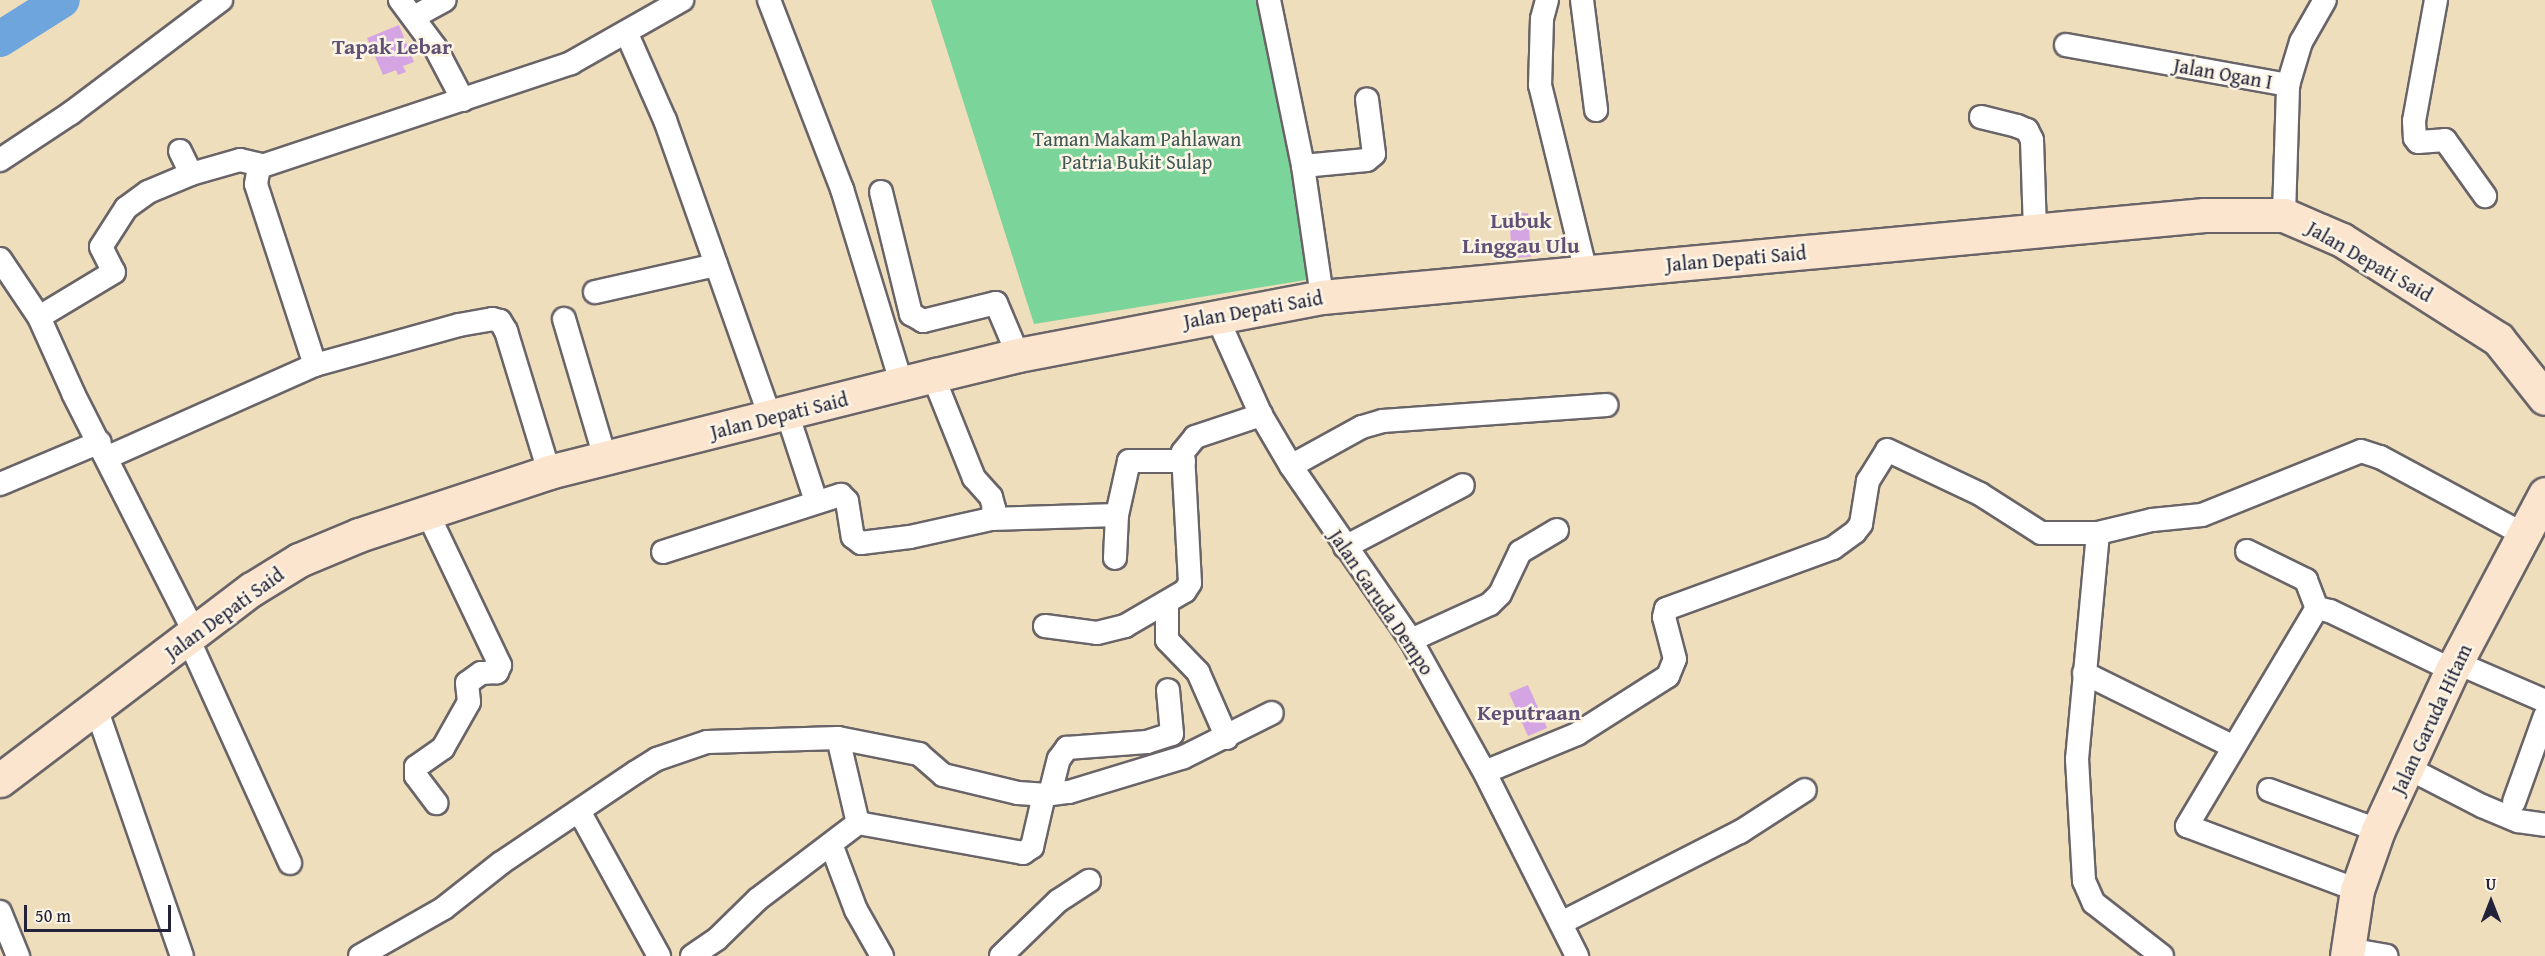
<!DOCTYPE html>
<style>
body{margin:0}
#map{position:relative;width:2545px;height:956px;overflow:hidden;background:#eedebc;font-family:"Gentium Book Plus",serif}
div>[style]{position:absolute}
.green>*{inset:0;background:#7bd499}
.river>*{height:36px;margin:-18px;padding:0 18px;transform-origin:18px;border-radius:18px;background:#6fa5dd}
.building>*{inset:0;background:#d4a5e2}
.roads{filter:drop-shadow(2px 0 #696468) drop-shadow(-2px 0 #696468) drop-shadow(0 2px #696468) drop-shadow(0 -2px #696468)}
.minor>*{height:22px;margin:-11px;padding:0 11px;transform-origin:11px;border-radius:11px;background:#fff}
.secondary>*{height:33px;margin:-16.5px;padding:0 16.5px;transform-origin:16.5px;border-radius:16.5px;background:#fce5cf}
span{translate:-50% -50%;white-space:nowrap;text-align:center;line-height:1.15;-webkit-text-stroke:5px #fcf5e5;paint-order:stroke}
.street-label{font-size:20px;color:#22223b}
.park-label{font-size:20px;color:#3d5757}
.quarter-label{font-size:22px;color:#605075;font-weight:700}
.north{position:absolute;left:2461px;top:872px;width:60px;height:60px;-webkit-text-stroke:4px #fcf5e5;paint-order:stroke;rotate:0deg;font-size:16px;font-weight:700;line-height:24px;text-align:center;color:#22223b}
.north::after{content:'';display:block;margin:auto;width:21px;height:27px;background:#22223b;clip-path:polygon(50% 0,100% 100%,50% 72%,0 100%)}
.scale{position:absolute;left:24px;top:905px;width:147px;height:27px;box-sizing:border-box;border:3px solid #22223b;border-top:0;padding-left:8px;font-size:18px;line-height:21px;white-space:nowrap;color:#22223b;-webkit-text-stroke:4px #fcf5e5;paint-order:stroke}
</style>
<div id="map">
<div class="green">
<i style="clip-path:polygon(931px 0,1282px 0,1264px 5px,1312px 279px,1034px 324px)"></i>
</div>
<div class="river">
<i style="left:0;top:39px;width:73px;rotate:-32.2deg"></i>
</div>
<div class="building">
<i style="clip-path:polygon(399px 25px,414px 62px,403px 66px,406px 72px,398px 75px,396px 70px,383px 75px,367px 38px)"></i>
<i style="clip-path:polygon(1528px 213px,1531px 257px,1512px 258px,1509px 214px)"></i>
<i style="clip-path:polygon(1528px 685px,1547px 728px,1528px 736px,1509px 693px)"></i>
</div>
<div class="roads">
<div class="minor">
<i style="left:400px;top:0;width:59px;rotate:53.3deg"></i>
<i style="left:435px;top:47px;width:60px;rotate:62.2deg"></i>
<i style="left:769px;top:0;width:203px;rotate:68.9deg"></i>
<i style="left:842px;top:189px;width:205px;rotate:73deg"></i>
<i style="left:1269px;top:0;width:169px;rotate:78.4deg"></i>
<i style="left:1303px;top:166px;width:132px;rotate:81.7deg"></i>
<i style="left:1547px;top:0;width:20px;rotate:105deg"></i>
<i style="left:1542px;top:19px;width:66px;rotate:91.7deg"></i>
<i style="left:1540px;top:85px;width:193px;rotate:76.2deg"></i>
<i style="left:1582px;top:0;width:111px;rotate:82.7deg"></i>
<i style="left:2436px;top:0;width:123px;rotate:100.3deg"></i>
<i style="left:2414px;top:121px;width:17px;rotate:87deg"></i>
<i style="left:2415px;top:138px;width:5px;rotate:53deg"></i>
<i style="left:2418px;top:142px;width:27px;rotate:-4deg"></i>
<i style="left:2445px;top:140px;width:69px;rotate:54.5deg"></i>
<i style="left:414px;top:17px;width:35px;rotate:-29deg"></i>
<i style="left:627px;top:34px;width:94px;rotate:66.2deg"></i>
<i style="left:665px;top:120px;width:315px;rotate:70.5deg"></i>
<i style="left:2066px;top:45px;width:226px;rotate:10.2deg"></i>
<i style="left:1981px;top:117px;width:37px;rotate:14deg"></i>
<i style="left:2017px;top:126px;width:11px;rotate:22deg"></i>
<i style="left:2027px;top:130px;width:11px;rotate:63deg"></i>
<i style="left:2032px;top:140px;width:91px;rotate:88.1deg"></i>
<i style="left:180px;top:151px;width:25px;rotate:64deg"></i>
<i style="left:191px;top:174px;width:51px;rotate:-15.9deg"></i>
<i style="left:240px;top:160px;width:23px;rotate:13deg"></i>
<i style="left:0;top:160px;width:85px;rotate:-33.5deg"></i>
<i style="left:71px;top:113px;width:188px;rotate:-37deg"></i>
<i style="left:1303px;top:166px;width:64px;rotate:-5.4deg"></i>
<i style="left:1367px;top:160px;width:9px;rotate:-41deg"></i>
<i style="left:1374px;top:154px;width:55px;rotate:-97.3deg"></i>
<i style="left:191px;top:174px;width:47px;rotate:157.3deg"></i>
<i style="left:148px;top:192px;width:27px;rotate:144deg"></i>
<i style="left:126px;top:208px;width:46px;rotate:122.7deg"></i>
<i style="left:101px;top:247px;width:28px;rotate:63deg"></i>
<i style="left:114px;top:272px;width:87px;rotate:149deg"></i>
<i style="left:39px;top:317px;width:85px;rotate:65.8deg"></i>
<i style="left:74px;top:395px;width:267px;rotate:63.1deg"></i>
<i style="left:881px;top:192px;width:126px;rotate:76.2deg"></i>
<i style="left:911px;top:314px;width:14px;rotate:30deg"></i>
<i style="left:923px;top:321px;width:75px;rotate:-13.9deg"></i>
<i style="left:996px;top:303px;width:56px;rotate:67.1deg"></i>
<i style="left:2284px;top:215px;width:130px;rotate:-88.2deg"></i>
<i style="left:2288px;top:85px;width:45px;rotate:-73.2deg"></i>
<i style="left:2301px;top:42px;width:48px;rotate:-60.3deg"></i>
<i style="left:0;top:259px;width:70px;rotate:56.1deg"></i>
<i style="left:595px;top:292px;width:124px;rotate:-12.6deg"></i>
<i style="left:1216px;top:315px;width:110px;rotate:65.8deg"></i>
<i style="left:1261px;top:415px;width:59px;rotate:59.5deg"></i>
<i style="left:1291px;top:466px;width:211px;rotate:55.4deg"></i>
<i style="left:1411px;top:640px;width:154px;rotate:60.9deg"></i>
<i style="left:1486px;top:775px;width:203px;rotate:63.3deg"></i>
<i style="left:564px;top:319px;width:144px;rotate:73.5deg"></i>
<i style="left:315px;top:365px;width:190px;rotate:-108.1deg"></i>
<i style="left:256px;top:184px;width:17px;rotate:-80deg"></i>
<i style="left:259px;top:167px;width:329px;rotate:-18.4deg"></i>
<i style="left:571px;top:63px;width:128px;rotate:-29.6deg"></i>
<i style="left:933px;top:376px;width:110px;rotate:68.1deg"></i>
<i style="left:974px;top:478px;width:25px;rotate:48deg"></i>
<i style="left:991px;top:497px;width:11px;rotate:75deg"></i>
<i style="left:994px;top:508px;width:11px;rotate:105deg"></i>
<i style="left:787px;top:413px;width:93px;rotate:71.8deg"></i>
<i style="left:108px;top:457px;width:227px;rotate:-24deg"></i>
<i style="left:315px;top:365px;width:149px;rotate:-15.5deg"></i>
<i style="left:459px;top:325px;width:34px;rotate:-10deg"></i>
<i style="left:492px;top:319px;width:8px;rotate:14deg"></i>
<i style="left:500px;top:321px;width:12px;rotate:59deg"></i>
<i style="left:506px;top:331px;width:147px;rotate:73deg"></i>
<i style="left:1291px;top:466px;width:81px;rotate:-28.8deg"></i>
<i style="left:1362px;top:427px;width:22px;rotate:-16deg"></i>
<i style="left:1383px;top:421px;width:224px;rotate:-4.1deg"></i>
<i style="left:0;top:484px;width:108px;rotate:-22.8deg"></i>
<i style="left:427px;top:512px;width:170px;rotate:64.5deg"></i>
<i style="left:500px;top:665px;width:8px;rotate:113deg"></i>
<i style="left:497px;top:672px;width:16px;rotate:176deg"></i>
<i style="left:481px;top:673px;width:17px;rotate:144deg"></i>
<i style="left:467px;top:683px;width:19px;rotate:84deg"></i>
<i style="left:469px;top:702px;width:53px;rotate:119.5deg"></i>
<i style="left:443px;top:748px;width:33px;rotate:145deg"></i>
<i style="left:416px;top:767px;width:9px;rotate:90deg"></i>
<i style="left:416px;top:776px;width:34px;rotate:53deg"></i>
<i style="left:1117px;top:515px;width:55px;rotate:-77.5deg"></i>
<i style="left:1129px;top:461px;width:55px"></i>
<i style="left:2098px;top:533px;width:227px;rotate:95.3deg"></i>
<i style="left:2077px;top:759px;width:122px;rotate:86.7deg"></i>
<i style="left:2084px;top:881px;width:24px;rotate:66deg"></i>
<i style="left:2094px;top:903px;width:86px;rotate:37.9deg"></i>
<i style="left:1345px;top:547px;width:133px;rotate:-27.7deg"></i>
<i style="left:2247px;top:551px;width:66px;rotate:26.2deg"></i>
<i style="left:2306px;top:580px;width:30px;rotate:69deg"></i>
<i style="left:2317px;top:608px;width:254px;rotate:120.8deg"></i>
<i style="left:2187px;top:826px;width:182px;rotate:20.6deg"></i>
<i style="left:663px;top:552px;width:187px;rotate:-17.8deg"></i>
<i style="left:841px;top:495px;width:8px;rotate:45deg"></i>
<i style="left:847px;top:501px;width:36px;rotate:81deg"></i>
<i style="left:853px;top:537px;width:10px;rotate:37deg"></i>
<i style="left:861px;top:543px;width:49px;rotate:-7deg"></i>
<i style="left:910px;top:537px;width:83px;rotate:-12.5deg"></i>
<i style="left:991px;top:519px;width:126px;rotate:-1.8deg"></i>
<i style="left:1117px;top:515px;width:43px;rotate:92.7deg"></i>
<i style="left:1167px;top:604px;width:36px;rotate:90deg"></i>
<i style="left:1167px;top:640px;width:45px;rotate:45.9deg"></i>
<i style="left:1198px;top:672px;width:72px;rotate:66.3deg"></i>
<i style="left:2317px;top:608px;width:13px;rotate:13deg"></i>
<i style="left:2330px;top:611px;width:136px;rotate:25.8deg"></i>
<i style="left:1045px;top:626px;width:52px;rotate:7.7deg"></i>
<i style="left:1097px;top:633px;width:29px;rotate:-14deg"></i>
<i style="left:1125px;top:626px;width:69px;rotate:-30.3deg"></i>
<i style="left:1185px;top:591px;width:9px;rotate:-58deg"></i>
<i style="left:1190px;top:583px;width:131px;rotate:-93.1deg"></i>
<i style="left:1183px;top:452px;width:19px;rotate:-51deg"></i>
<i style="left:1195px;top:437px;width:70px;rotate:-18.4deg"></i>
<i style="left:188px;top:638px;width:247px;rotate:65.6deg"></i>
<i style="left:1411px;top:640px;width:87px;rotate:-24.5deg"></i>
<i style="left:1490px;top:604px;width:14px;rotate:-45deg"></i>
<i style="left:1500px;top:594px;width:47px;rotate:-64.5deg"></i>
<i style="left:1520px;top:552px;width:43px;rotate:-30.7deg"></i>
<i style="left:2455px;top:662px;width:98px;rotate:23.4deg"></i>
<i style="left:2084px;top:673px;width:165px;rotate:26.3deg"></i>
<i style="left:96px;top:708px;width:262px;rotate:70.9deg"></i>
<i style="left:838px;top:738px;width:87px;rotate:76.8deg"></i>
<i style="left:2408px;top:768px;width:83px;rotate:27.2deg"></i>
<i style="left:2482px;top:806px;width:39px;rotate:23deg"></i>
<i style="left:2518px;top:821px;width:27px;rotate:8deg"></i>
<i style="left:1485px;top:772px;width:100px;rotate:-22.4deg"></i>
<i style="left:1577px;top:734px;width:108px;rotate:-32.5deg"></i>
<i style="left:1668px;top:676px;width:18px;rotate:-68deg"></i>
<i style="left:1675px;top:659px;width:43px;rotate:-104.7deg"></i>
<i style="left:1664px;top:617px;width:8px;rotate:-76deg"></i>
<i style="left:1666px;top:609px;width:178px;rotate:-20.1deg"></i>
<i style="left:1833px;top:548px;width:27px;rotate:-36deg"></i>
<i style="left:1855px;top:532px;width:10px;rotate:-53deg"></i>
<i style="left:1861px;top:524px;width:44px;rotate:-80.8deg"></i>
<i style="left:1868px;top:481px;width:36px;rotate:-58deg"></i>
<i style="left:1887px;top:450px;width:103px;rotate:25.3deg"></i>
<i style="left:1980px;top:494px;width:72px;rotate:32.6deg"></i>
<i style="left:2041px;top:533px;width:57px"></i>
<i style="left:2098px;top:533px;width:56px;rotate:-13.5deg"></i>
<i style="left:2152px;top:520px;width:50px;rotate:-5.7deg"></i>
<i style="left:2202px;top:515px;width:171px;rotate:-21.9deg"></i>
<i style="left:2361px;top:451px;width:20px;rotate:18deg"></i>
<i style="left:2380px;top:457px;width:165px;rotate:28.3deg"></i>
<i style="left:2269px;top:790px;width:116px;rotate:20.2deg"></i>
<i style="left:1050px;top:794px;width:36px;rotate:-76deg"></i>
<i style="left:1059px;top:759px;width:14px;rotate:-54deg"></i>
<i style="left:1067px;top:748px;width:80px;rotate:-4.3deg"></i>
<i style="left:1147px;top:742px;width:26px;rotate:-18deg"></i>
<i style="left:1172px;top:734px;width:44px;rotate:-95.2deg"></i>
<i style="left:2514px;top:802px;width:91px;rotate:-70.2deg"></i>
<i style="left:579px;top:811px;width:166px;rotate:61.1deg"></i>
<i style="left:831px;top:844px;width:71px;rotate:69.3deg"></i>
<i style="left:856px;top:910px;width:53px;rotate:60.5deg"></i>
<i style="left:0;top:912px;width:48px;rotate:67.8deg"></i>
<i style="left:1563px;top:922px;width:199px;rotate:-27deg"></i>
<i style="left:1740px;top:832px;width:77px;rotate:-32.9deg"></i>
<i style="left:2348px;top:949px;width:39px;rotate:10deg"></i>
<i style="left:360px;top:956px;width:97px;rotate:-29.7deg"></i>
<i style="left:444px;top:908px;width:73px;rotate:-38.3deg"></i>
<i style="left:501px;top:863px;width:163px;rotate:-34deg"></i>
<i style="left:636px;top:772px;width:25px;rotate:-32deg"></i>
<i style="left:657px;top:759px;width:53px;rotate:-18.8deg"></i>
<i style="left:707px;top:742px;width:131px;rotate:-1.7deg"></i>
<i style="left:838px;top:738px;width:83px;rotate:11.2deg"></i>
<i style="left:919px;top:754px;width:32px;rotate:41deg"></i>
<i style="left:943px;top:775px;width:77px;rotate:13.5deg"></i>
<i style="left:1018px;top:793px;width:26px;rotate:4deg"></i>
<i style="left:1044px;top:795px;width:25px;rotate:-7deg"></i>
<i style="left:1069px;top:792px;width:120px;rotate:-16.9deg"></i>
<i style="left:1184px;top:757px;width:98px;rotate:-26.6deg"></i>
<i style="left:692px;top:956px;width:30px;rotate:-34deg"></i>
<i style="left:717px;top:939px;width:57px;rotate:-44.3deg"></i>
<i style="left:758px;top:899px;width:126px;rotate:-37.2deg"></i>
<i style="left:858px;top:823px;width:168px;rotate:10.3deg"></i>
<i style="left:1023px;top:853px;width:11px;rotate:-34deg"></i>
<i style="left:1032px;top:847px;width:53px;rotate:-77deg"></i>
<i style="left:1001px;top:956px;width:79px;rotate:-44deg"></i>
<i style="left:1058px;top:901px;width:37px;rotate:-33deg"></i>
</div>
<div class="secondary">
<i style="left:0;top:780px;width:316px;rotate:-37.2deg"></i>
<i style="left:252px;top:589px;width:55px;rotate:-31.7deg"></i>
<i style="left:299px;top:560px;width:65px;rotate:-22.6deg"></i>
<i style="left:359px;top:535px;width:200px;rotate:-18.3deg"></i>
<i style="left:549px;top:472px;width:399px;rotate:-14.1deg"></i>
<i style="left:936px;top:375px;width:84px;rotate:-13.7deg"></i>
<i style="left:1018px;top:355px;width:309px;rotate:-10.8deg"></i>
<i style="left:1322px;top:297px;width:886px;rotate:-5.31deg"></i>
<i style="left:2204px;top:215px;width:80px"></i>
<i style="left:2284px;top:215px;width:63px;rotate:23.3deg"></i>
<i style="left:2342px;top:240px;width:185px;rotate:32.4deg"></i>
<i style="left:2498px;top:339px;width:75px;rotate:51.5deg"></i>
<i style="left:2347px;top:956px;width:67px;rotate:-81.4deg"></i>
<i style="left:2357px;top:890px;width:64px;rotate:-70.7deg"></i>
<i style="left:2378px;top:830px;width:176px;rotate:-65.2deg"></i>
<i style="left:2452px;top:670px;width:199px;rotate:-62.1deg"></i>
</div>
</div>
<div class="street-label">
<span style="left:2223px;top:73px;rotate:10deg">Jalan Ogan I</span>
<span style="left:1736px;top:258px;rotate:-5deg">Jalan Depati Said</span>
<span style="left:2370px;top:261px;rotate:30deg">Jalan Depati Said</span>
<span style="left:1253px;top:309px;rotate:-10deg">Jalan Depati Said</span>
<span style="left:779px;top:415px;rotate:-14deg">Jalan Depati Said</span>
<span style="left:1382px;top:602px;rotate:56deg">Jalan Garuda Dempo</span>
<span style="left:224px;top:613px;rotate:-36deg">Jalan Depati Said</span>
<span style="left:2431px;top:719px;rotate:-65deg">Jalan Garuda Hitam</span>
</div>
<div class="park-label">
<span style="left:1137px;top:150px">Taman Makam Pahlawan<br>Patria Bukit Sulap</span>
</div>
<div class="quarter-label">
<span style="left:392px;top:47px">Tapak Lebar</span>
<span style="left:1521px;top:233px">Lubuk<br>Linggau Ulu</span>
<span style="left:1529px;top:713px">Keputraan</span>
</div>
<div class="north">U</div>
<div class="scale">50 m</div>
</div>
